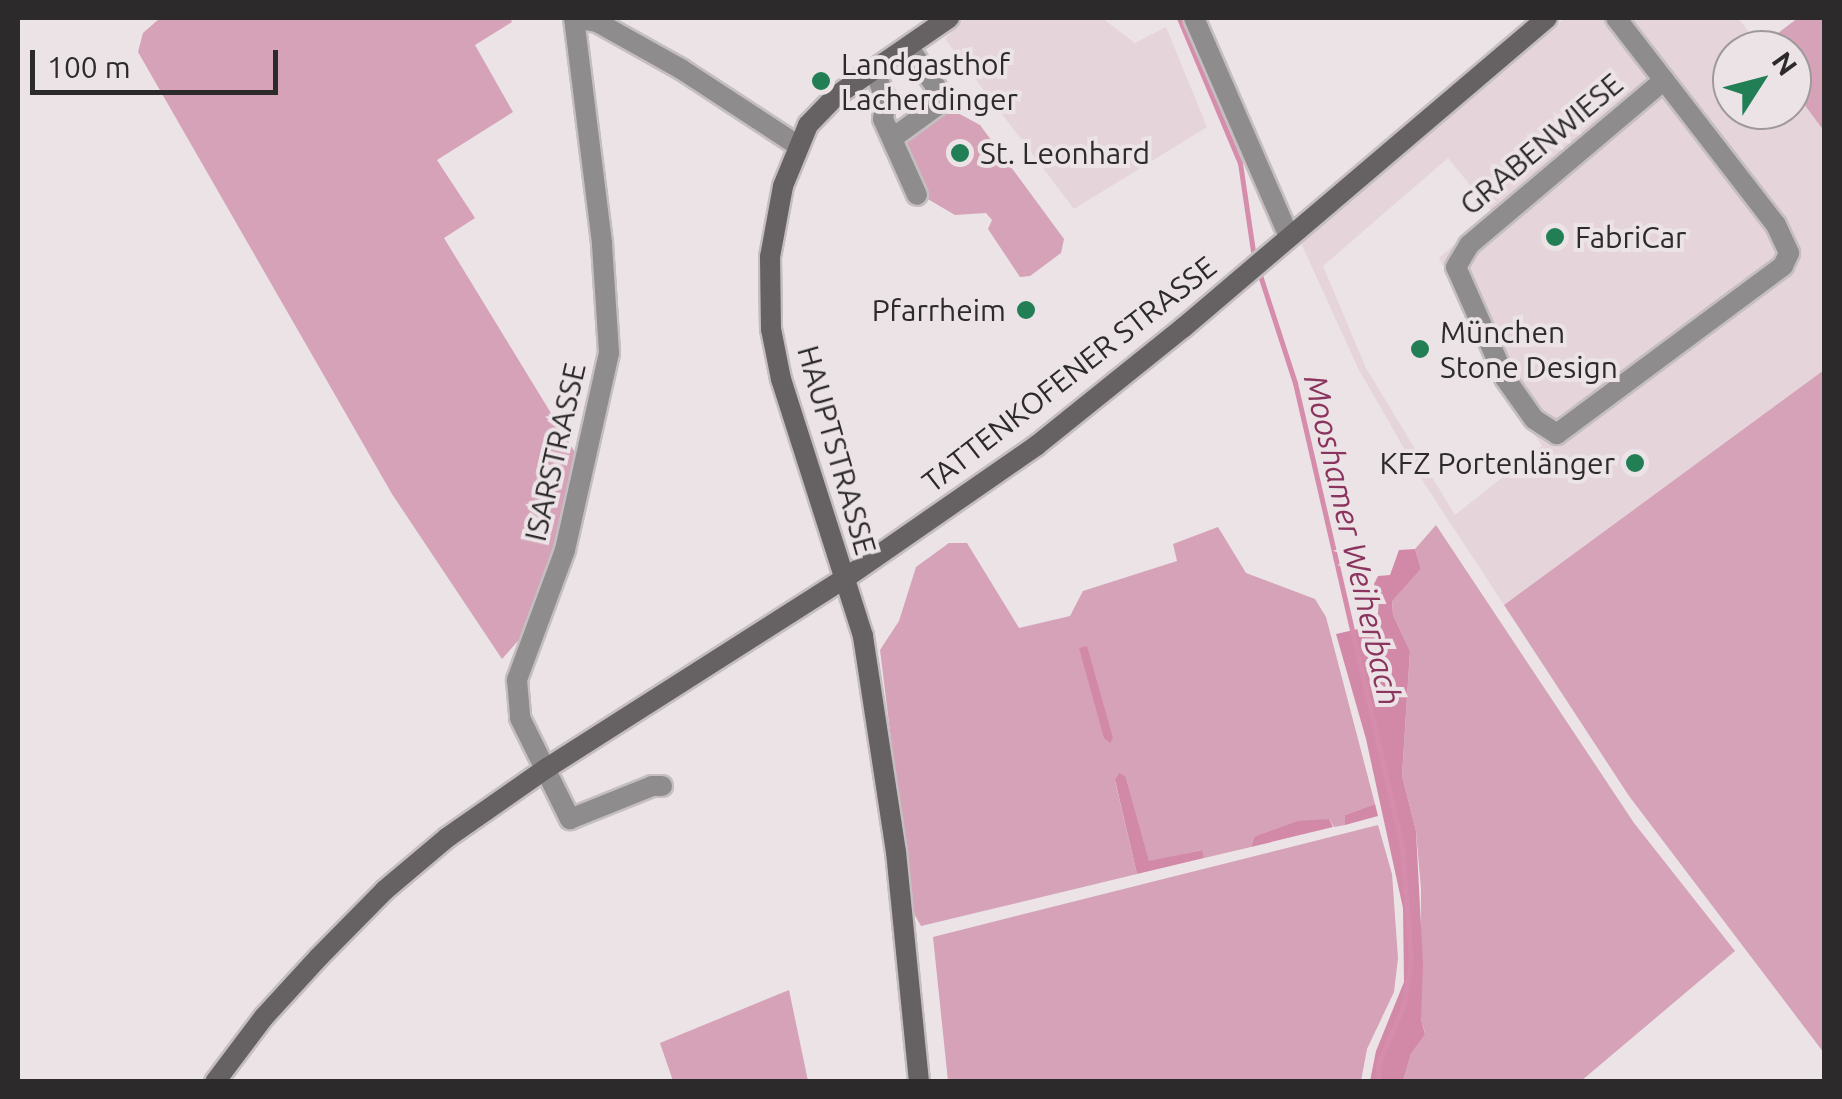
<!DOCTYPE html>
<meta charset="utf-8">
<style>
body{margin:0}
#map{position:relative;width:1842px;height:1099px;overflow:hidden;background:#ebe3e6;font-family:Ubuntu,sans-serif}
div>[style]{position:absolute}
.built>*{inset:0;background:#e5d5db}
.green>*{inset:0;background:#d5a2b7}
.forest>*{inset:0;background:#d289a8}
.stream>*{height:5px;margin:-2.5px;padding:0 2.5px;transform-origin:2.5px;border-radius:2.5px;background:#d68dab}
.roads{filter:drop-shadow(2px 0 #c5bec1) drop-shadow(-2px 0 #c5bec1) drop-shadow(0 2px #c5bec1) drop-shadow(0 -2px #c5bec1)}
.street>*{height:20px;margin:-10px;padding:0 10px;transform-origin:10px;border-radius:10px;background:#8f8c8d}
.secondary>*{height:20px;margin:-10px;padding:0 10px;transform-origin:10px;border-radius:10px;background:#666163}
.dots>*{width:28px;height:28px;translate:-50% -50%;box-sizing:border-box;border:5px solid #ebe3e6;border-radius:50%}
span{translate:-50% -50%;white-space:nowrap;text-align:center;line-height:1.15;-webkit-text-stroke:8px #ebe3e6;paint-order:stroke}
.poi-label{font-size:30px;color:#2d2a2b}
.left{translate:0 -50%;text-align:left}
.right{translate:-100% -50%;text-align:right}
.street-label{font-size:30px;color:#2d2a2b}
.water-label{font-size:32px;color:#8a345e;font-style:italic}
.frame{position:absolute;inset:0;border:20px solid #2d2a2b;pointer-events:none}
.north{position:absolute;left:1712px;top:30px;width:100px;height:100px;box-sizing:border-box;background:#ebe3e6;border:2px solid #9f999b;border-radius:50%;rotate:54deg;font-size:28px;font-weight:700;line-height:40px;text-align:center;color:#2d2a2b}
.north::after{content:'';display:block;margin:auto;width:35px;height:45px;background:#217e55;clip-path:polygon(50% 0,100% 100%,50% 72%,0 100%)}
.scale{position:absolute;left:30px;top:50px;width:248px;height:45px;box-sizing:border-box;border:5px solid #2d2a2b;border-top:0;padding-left:12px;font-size:30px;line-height:35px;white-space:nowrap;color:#2d2a2b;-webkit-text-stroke:8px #ebe3e6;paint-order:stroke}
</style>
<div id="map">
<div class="built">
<i style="clip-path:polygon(965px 18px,1102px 18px,1135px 43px,1166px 27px,1207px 127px,1074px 209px,945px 39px)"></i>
<i style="clip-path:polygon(evenodd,1565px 18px,1738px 18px,1763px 50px,1732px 50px,1732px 110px,1792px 110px,1792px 88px,1824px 131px,1824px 370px,1504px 605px,1424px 483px,1359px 370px,1300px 241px,1565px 18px,1448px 158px,1492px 212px,1439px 258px,1499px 383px,1542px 446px,1455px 515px,1366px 368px,1323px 266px,1448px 158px)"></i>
</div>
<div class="green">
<i style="clip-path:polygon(160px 18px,510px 18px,512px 22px,475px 45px,513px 112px,437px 160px,475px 218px,444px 238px,579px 459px,558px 545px,525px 633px,502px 659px,392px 494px,138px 52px,143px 33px)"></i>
<i style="clip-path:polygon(1798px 18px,1824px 18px,1824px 131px,1792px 88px,1792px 50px,1778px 50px,1770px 39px)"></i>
<i style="clip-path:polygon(945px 106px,980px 125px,1064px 239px,1061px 253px,1030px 276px,1020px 277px,988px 229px,992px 220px,986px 213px,955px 215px,926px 198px,900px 141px)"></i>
<i style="clip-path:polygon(1824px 370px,1824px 1053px,1629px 796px,1504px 605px)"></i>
<i style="clip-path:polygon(1436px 525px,1634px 823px,1735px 951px,1581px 1081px,1403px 1081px,1411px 1054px,1425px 1033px,1421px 1019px,1421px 889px,1416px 831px,1402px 776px,1410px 651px,1393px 615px,1392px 600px,1421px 569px,1415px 549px)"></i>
<i style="clip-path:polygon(1218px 527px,1246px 573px,1315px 599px,1326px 617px,1375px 804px,1345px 815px,1345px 825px,1334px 827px,1329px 819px,1254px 837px,1251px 847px,1204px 858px,1201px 850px,1149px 862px,1126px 777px,1115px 781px,1137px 874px,921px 926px,912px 910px,880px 650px,899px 621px,916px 567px,949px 543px,967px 543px,1019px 628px,1070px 616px,1083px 591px,1177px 561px,1173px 544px)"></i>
<i style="clip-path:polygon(1378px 825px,1392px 874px,1398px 958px,1394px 992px,1367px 1049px,1361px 1081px,948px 1081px,933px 937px)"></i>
<i style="clip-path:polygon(789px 990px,808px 1081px,673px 1081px,660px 1043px)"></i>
</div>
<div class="forest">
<i style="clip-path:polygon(1415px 549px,1421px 569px,1392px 601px,1393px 615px,1410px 651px,1402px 776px,1416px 831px,1423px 964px,1421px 1019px,1425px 1034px,1411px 1054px,1403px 1081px,1370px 1081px,1376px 1051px,1404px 982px,1403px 908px,1366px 739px,1336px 634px,1367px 627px,1378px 613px,1379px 596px,1374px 584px,1378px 576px,1390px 575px,1399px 550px)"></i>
<i style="clip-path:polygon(1087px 646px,1113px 738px,1110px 743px,1104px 738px,1079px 648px)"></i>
<i style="clip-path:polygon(1119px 773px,1126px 777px,1149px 861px,1202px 850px,1204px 858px,1137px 874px,1115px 780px)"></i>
<i style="clip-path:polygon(1375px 804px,1378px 816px,1345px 825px,1345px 815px)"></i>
<i style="clip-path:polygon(1329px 819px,1333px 827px,1251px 847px,1254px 837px,1298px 821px)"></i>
</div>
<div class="stream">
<i style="left:1179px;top:18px;width:157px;rotate:67.2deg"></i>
<i style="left:1240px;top:163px;width:96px;rotate:81.6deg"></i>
<i style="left:1258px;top:269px;width:120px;rotate:72deg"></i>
<i style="left:1295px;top:383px;width:477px;rotate:77deg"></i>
<i style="left:1402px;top:848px;width:111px;rotate:85.4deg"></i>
<i style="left:1411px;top:959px;width:48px;rotate:99.7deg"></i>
<i style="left:1403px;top:1006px;width:64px;rotate:113deg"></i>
<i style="left:1378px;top:1065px;width:17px;rotate:87deg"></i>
</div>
<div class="roads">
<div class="street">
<i style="left:574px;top:18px;width:228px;rotate:82.9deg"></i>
<i style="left:602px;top:244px;width:109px;rotate:86.3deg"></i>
<i style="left:609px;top:353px;width:202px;rotate:102.6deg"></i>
<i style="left:565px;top:550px;width:139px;rotate:110.3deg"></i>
<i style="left:517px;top:680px;width:38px;rotate:85deg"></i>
<i style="left:520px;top:718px;width:113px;rotate:63.7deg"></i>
<i style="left:570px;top:819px;width:88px;rotate:-21.9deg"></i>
<i style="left:652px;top:786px;width:10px"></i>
<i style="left:574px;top:18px;width:23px;rotate:10deg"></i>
<i style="left:597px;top:22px;width:96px;rotate:29.2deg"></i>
<i style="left:681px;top:69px;width:139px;rotate:33.2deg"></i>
<i style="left:1194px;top:18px;width:238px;rotate:66.5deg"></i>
<i style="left:1616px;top:18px;width:78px;rotate:52.3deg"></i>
<i style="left:1664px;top:80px;width:183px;rotate:52.3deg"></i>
<i style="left:1776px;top:225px;width:31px;rotate:65deg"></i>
<i style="left:1789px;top:253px;width:14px;rotate:115deg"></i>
<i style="left:1783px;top:266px;width:282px;rotate:143.4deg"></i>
<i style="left:1557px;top:434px;width:27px;rotate:-147deg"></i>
<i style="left:1534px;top:419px;width:50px;rotate:-125.3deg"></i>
<i style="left:1505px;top:378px;width:121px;rotate:-113.8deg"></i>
<i style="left:1456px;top:267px;width:26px;rotate:-59deg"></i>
<i style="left:1469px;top:245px;width:255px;rotate:-40.2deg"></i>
<i style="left:874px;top:69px;width:33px;rotate:69deg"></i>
<i style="left:886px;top:100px;width:19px;rotate:99deg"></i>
<i style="left:883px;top:119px;width:83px;rotate:65.9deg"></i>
<i style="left:894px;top:137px;width:63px;rotate:-36deg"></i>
<i style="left:945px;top:100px;width:63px;rotate:-124.7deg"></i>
</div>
<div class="secondary">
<i style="left:215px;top:1082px;width:81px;rotate:-53deg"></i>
<i style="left:264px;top:1017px;width:81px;rotate:-47.5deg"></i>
<i style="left:319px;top:957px;width:94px;rotate:-45.4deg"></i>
<i style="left:385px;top:890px;width:82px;rotate:-40.1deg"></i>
<i style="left:448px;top:837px;width:121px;rotate:-34.9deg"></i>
<i style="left:547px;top:768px;width:352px;rotate:-32.5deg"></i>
<i style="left:844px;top:579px;width:234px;rotate:-34.7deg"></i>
<i style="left:1036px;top:446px;width:189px;rotate:-38.8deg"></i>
<i style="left:1183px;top:328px;width:478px;rotate:-40.4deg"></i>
<i style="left:919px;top:1082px;width:231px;rotate:-95.7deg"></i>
<i style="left:896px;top:852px;width:219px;rotate:-98.7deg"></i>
<i style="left:863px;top:636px;width:270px;rotate:-107.7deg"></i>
<i style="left:781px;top:379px;width:51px;rotate:-101.3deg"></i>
<i style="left:771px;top:329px;width:72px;rotate:-90.8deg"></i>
<i style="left:770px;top:257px;width:72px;rotate:-79.6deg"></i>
<i style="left:783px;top:186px;width:66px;rotate:-67.7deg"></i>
<i style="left:808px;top:125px;width:42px;rotate:-46deg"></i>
<i style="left:837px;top:95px;width:136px;rotate:-34.5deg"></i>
</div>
</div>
<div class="dots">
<i style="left:821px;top:81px;background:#217e55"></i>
<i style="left:960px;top:153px;background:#217e55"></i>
<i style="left:1555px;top:237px;background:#217e55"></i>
<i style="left:1026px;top:310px;background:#217e55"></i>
<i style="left:1420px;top:349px;background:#217e55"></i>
<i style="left:1635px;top:463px;background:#217e55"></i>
</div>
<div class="poi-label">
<span class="left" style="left:841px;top:81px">Landgasthof<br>Lacherdinger</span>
<span class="left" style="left:980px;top:153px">St. Leonhard</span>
<span class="left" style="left:1575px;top:237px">FabriCar</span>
<span class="right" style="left:1006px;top:310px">Pfarrheim</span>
<span class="left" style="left:1440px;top:349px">München<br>Stone Design</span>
<span class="right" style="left:1615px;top:463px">KFZ Portenlänger</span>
</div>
<div class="street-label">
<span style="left:1541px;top:144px;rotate:-40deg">GRABENWIESE</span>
<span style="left:1069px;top:374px;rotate:-38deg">TATTENKOFENER STRASSE</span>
<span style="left:837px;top:450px;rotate:74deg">HAUPTSTRASSE</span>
<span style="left:555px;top:452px;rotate:-77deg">ISARSTRASSE</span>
</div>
<div class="water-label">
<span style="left:1353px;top:540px;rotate:77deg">Mooshamer Weiherbach</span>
</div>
<div class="frame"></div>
<div class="north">N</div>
<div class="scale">100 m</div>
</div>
